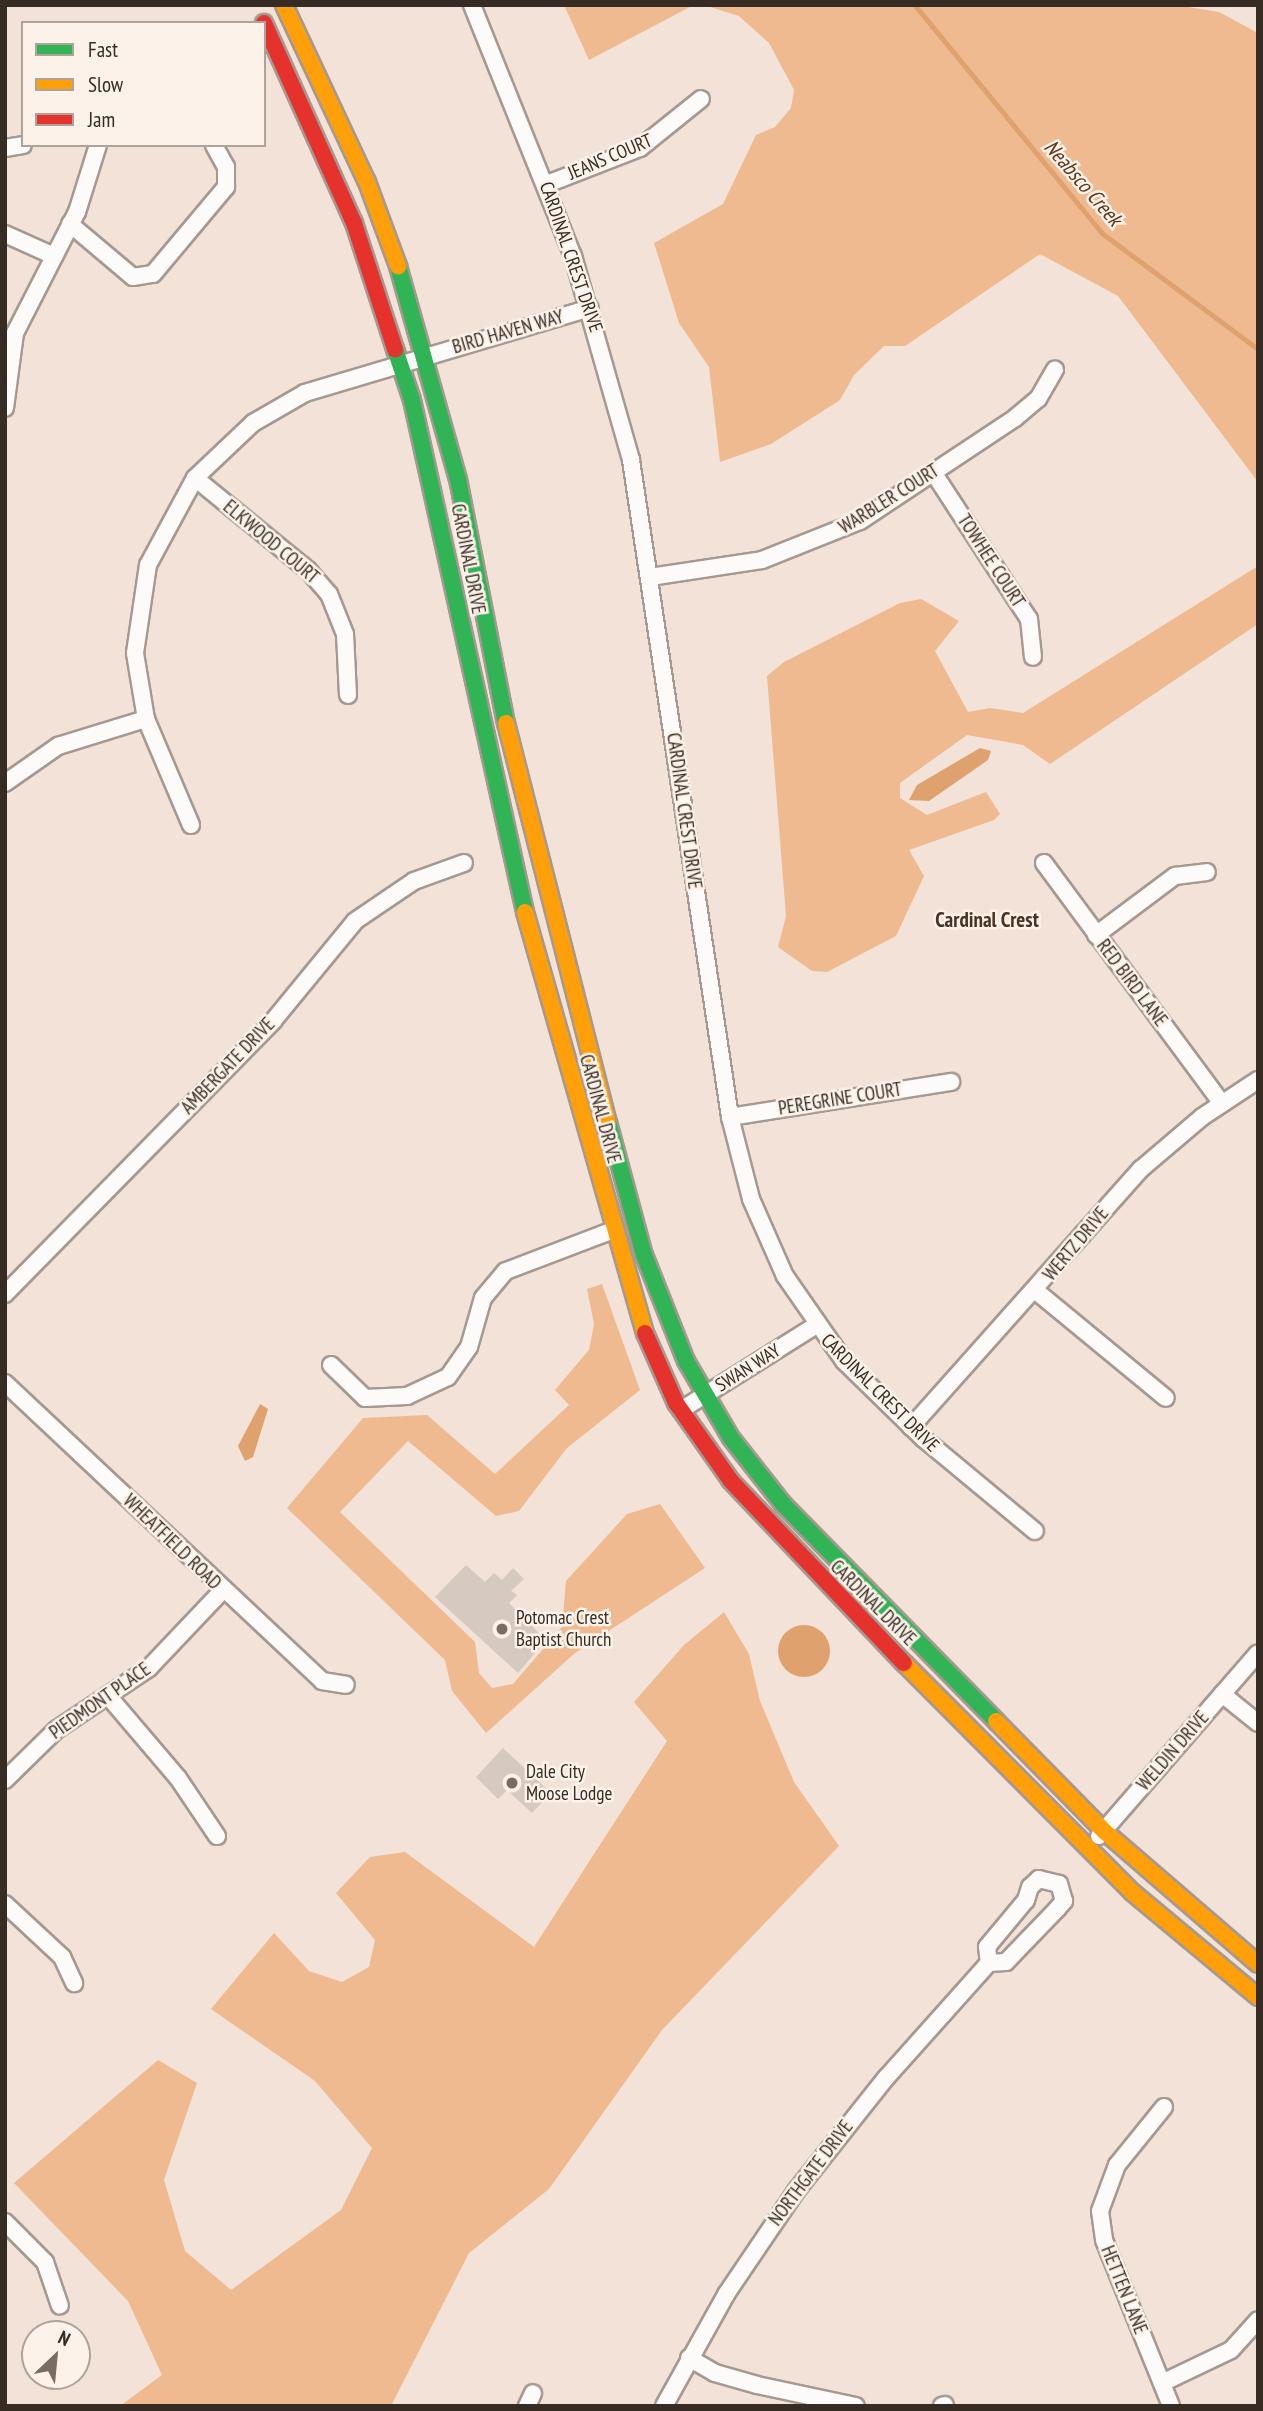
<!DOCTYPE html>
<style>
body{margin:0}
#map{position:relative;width:1263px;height:2411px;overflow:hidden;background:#f2e2d7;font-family:"PT Sans Narrow",sans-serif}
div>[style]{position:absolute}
.forest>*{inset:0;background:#efba90}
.water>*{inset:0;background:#dfa26f}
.round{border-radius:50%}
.stream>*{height:4.5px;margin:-2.25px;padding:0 2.25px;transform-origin:2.25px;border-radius:2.25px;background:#dfa26f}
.building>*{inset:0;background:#d5c9c0}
.roads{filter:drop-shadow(2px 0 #a59991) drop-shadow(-2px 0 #a59991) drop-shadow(0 2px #a59991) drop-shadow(0 -2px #a59991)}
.street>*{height:16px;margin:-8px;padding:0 8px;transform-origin:8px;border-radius:8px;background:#fdfbf9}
.fast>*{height:16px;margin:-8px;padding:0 8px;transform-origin:8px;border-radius:8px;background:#30b455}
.slow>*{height:16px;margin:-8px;padding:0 8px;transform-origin:8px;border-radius:8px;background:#ff9f0a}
.jam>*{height:16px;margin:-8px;padding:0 8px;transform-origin:8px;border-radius:8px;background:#e5322d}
.dots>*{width:19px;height:19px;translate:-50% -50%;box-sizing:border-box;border:4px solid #fdf2e9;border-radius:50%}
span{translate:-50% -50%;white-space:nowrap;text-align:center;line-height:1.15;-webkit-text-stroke:5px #fdf2e9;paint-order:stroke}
.street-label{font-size:19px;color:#362c24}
.poi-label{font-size:19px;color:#362c24}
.left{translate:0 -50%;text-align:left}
.water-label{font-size:21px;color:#5a381c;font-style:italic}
.neighbourhood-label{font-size:21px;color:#4a3423;font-weight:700}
.frame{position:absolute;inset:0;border:7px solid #362c24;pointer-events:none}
.legend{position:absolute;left:21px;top:21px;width:245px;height:126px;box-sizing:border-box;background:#fdf2e9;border:2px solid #ada39a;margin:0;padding:9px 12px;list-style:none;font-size:21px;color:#362c24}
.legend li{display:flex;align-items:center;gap:14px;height:35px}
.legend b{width:35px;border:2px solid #ada39a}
.north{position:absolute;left:21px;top:2320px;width:70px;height:70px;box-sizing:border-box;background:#fdf2e9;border:2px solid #ada39a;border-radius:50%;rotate:26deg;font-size:19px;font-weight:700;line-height:28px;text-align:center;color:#362c24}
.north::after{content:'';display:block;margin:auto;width:24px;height:32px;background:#786c63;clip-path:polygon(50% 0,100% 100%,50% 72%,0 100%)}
</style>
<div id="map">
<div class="forest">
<i style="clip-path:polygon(564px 5px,1176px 5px,1219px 12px,1258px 33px,1258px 482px,1118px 296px,1040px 254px,905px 346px,884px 346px,854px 375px,840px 400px,771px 444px,720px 462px,709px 367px,679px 323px,654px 243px,723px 204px,756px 135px,775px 127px,791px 108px,794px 90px,769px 43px,739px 16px,707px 6px,690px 7px,589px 60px)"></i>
<i style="clip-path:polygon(1258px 566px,1258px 624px,1050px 764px,1023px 745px,967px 735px,900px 783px,900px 798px,927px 815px,986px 792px,1000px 814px,994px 820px,909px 850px,924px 876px,896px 936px,827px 972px,812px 971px,778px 947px,786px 916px,767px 676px,784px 662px,900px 603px,921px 599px,959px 621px,935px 651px,968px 712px,990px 708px,1023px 713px)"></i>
<i style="clip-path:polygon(602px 1284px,640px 1390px,567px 1448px,519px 1511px,496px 1516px,408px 1441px,340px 1512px,475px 1642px,479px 1673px,492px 1688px,513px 1684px,562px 1627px,566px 1581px,627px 1514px,660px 1504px,705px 1568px,575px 1653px,486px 1733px,452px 1691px,445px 1660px,287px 1508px,363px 1418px,427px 1415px,495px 1474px,569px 1405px,555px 1390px,589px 1350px,594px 1324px,587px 1289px)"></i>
<i style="clip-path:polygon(724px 1612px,749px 1654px,760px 1701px,794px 1782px,839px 1846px,662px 2030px,549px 2189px,469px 2253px,391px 2406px,120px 2406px,162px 2375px,128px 2301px,14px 2183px,158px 2060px,197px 2083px,164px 2180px,185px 2251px,231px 2290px,341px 2210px,372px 2148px,315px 2081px,211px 2009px,274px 1933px,309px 1971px,342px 1982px,369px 1967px,375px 1940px,336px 1893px,370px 1857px,405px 1852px,534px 1947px,667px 1741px,634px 1702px,684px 1645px)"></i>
</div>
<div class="water">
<i style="clip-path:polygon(980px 748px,991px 751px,988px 760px,929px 801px,909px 800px,917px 785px)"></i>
<i style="clip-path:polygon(260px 1404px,268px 1409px,253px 1457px,245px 1461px,238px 1446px)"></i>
<i class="round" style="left:778px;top:1625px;width:52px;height:52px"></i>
</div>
<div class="stream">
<i style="left:915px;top:5px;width:295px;rotate:50.6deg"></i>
<i style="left:1102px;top:233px;width:194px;rotate:36.6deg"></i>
</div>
<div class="building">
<i style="clip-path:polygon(466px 1565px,485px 1582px,494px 1573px,502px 1580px,513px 1568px,524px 1579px,511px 1591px,517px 1595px,509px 1603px,546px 1640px,518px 1673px,435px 1597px)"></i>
<i style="clip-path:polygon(503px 1748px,551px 1793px,532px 1813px,507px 1790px,498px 1799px,476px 1777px)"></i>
</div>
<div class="roads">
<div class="street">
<i style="left:472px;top:5px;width:271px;rotate:68.1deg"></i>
<i style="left:573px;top:256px;width:212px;rotate:74.1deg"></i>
<i style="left:631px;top:460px;width:664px;rotate:81.43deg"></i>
<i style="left:730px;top:1117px;width:85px;rotate:75.6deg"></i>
<i style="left:751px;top:1199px;width:84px;rotate:66.2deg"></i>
<i style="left:785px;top:1276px;width:103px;rotate:55.2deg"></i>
<i style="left:844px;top:1361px;width:112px;rotate:44.3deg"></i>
<i style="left:924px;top:1439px;width:144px;rotate:39.7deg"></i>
<i style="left:5px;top:148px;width:18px;rotate:-9deg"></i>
<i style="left:547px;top:184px;width:100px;rotate:-21.2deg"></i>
<i style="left:640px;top:148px;width:78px;rotate:-38.8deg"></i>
<i style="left:70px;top:224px;width:82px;rotate:40.1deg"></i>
<i style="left:133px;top:277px;width:20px;rotate:-9deg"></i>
<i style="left:153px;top:274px;width:114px;rotate:-50deg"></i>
<i style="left:226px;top:187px;width:20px;rotate:-90deg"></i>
<i style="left:226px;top:167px;width:25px;rotate:-119deg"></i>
<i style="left:5px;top:234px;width:54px;rotate:24.2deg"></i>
<i style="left:5px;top:408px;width:76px;rotate:-82.4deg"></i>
<i style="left:15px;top:333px;width:136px;rotate:-62.9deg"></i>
<i style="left:77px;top:212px;width:70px;rotate:-72.6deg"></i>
<i style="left:933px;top:472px;width:176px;rotate:56.9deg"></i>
<i style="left:1029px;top:619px;width:38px;rotate:84deg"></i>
<i style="left:195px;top:478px;width:146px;rotate:39.2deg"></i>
<i style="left:308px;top:570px;width:32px;rotate:49deg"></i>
<i style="left:329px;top:594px;width:43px;rotate:68.2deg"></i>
<i style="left:345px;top:634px;width:61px;rotate:87.2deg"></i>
<i style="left:650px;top:577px;width:113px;rotate:-8.6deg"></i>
<i style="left:762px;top:560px;width:105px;rotate:-21.7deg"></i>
<i style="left:860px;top:521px;width:186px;rotate:-33.6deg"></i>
<i style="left:1015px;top:418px;width:30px;rotate:-40deg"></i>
<i style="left:1038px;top:399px;width:34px;rotate:-60deg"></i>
<i style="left:5px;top:783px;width:65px;rotate:-34.9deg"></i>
<i style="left:58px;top:746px;width:92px;rotate:-17.1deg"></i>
<i style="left:191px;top:825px;width:115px;rotate:-113deg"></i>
<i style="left:146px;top:719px;width:67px;rotate:-99.5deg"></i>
<i style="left:135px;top:653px;width:89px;rotate:-81.6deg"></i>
<i style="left:148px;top:565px;width:99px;rotate:-61.6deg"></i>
<i style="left:195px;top:478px;width:80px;rotate:-43.5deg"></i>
<i style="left:253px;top:423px;width:60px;rotate:-30deg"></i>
<i style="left:305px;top:393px;width:297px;rotate:-16.6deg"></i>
<i style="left:1044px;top:863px;width:297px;rotate:53.5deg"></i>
<i style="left:1096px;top:935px;width:99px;rotate:-36.8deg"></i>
<i style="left:1175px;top:876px;width:32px;rotate:-7deg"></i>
<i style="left:730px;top:1117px;width:224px;rotate:-9deg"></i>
<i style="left:1036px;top:1291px;width:168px;rotate:39.5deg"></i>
<i style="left:5px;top:1294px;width:383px;rotate:-45.5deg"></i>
<i style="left:273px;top:1021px;width:129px;rotate:-50.6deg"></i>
<i style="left:355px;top:921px;width:71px;rotate:-34.1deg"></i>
<i style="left:414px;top:881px;width:53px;rotate:-19.8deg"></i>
<i style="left:331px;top:1365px;width:47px;rotate:44.1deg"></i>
<i style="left:365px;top:1398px;width:42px;rotate:-2.7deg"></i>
<i style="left:407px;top:1396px;width:45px;rotate:-24.9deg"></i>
<i style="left:448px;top:1377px;width:37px;rotate:-55deg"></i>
<i style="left:469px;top:1347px;width:51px;rotate:-74.1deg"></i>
<i style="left:483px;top:1298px;width:35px;rotate:-50deg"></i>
<i style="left:506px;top:1271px;width:112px;rotate:-20.9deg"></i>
<i style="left:5px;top:1383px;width:435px;rotate:43.2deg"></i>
<i style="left:322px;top:1681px;width:24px;rotate:9deg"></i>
<i style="left:681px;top:1410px;width:158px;rotate:-32.1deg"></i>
<i style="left:911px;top:1427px;width:346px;rotate:-48.3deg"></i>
<i style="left:1141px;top:1169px;width:80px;rotate:-40.4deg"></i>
<i style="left:1202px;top:1117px;width:67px;rotate:-33.5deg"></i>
<i style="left:1222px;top:1694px;width:46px;rotate:38.9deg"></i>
<i style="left:109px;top:1697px;width:106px;rotate:49.6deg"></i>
<i style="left:178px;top:1778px;width:70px;rotate:56.1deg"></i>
<i style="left:5px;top:1780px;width:71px;rotate:-44.4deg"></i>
<i style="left:56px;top:1730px;width:112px;rotate:-33.7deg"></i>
<i style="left:149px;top:1668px;width:108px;rotate:-46.5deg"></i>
<i style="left:1099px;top:1836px;width:242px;rotate:-49deg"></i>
<i style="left:5px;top:1904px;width:78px;rotate:42.9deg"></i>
<i style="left:62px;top:1957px;width:29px;rotate:65deg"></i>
<i style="left:1164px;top:2107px;width:75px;rotate:129deg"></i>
<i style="left:1117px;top:2165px;width:49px;rotate:110.3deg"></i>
<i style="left:1100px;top:2211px;width:29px;rotate:82deg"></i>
<i style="left:1104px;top:2240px;width:179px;rotate:68deg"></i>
<i style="left:5px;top:2222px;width:57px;rotate:45deg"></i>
<i style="left:45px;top:2262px;width:46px;rotate:71.2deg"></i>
<i style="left:689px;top:2358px;width:30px;rotate:30deg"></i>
<i style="left:715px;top:2373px;width:44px;rotate:15.9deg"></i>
<i style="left:757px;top:2385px;width:101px;rotate:12deg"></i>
<i style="left:1162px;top:2383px;width:76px;rotate:-25.6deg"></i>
<i style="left:1231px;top:2350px;width:40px;rotate:-48deg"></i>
<i style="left:527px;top:2406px;width:14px;rotate:-65deg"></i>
<i style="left:664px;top:2406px;width:129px;rotate:-60.9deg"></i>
<i style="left:727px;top:2293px;width:123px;rotate:-55.9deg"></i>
<i style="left:796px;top:2191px;width:144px;rotate:-51.5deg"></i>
<i style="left:886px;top:2078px;width:154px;rotate:-48.2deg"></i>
<i style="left:989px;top:1963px;width:17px;rotate:-3deg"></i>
<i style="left:1006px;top:1962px;width:74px;rotate:-46.1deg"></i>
<i style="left:1057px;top:1909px;width:11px;rotate:-49deg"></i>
<i style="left:1064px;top:1901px;width:18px;rotate:-106deg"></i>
<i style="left:1059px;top:1884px;width:21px;rotate:-166deg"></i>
<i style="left:1039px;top:1879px;width:12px;rotate:138deg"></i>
<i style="left:1030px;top:1887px;width:14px;rotate:107deg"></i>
<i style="left:1026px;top:1900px;width:61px;rotate:129.7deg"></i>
<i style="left:987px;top:1947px;width:16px;rotate:83deg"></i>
<i style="left:942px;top:2406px;width:3px;rotate:-18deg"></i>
</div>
<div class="fast">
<i style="left:398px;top:266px;width:221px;rotate:74.3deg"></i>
<i style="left:458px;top:479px;width:249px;rotate:78.9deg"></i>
<i style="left:395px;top:349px;width:54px;rotate:71.6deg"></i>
<i style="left:412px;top:400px;width:524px;rotate:77.55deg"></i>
<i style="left:608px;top:1122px;width:138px;rotate:74.9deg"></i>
<i style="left:644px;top:1255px;width:114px;rotate:68.4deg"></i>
<i style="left:686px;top:1361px;width:89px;rotate:59.7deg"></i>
<i style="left:731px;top:1438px;width:84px;rotate:51.8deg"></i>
<i style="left:783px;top:1504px;width:304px;rotate:45.5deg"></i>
</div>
<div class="slow">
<i style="left:284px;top:5px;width:195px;rotate:64.9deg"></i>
<i style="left:367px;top:182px;width:90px;rotate:69.7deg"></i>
<i style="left:506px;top:723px;width:412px;rotate:75.7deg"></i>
<i style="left:525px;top:912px;width:438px;rotate:74.1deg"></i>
<i style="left:904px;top:1663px;width:323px;rotate:45.1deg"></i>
<i style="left:1132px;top:1892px;width:164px;rotate:39.8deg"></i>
<i style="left:996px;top:1721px;width:154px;rotate:45.5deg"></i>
<i style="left:1104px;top:1831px;width:203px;rotate:40.8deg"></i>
</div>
<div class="jam">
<i style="left:264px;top:23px;width:219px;rotate:65.8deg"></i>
<i style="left:354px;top:223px;width:133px;rotate:72deg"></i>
<i style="left:645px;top:1333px;width:77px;rotate:66.1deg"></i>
<i style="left:676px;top:1403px;width:95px;rotate:54.8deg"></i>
<i style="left:731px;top:1481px;width:251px;rotate:46.5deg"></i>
</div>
</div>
<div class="dots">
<i style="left:502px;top:1629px;background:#786c63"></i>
<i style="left:512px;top:1783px;background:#786c63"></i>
</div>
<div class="street-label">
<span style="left:610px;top:157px;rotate:-23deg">JEANS COURT</span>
<span style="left:571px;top:257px;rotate:71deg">CARDINAL CREST DRIVE</span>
<span style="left:508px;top:332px;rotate:-16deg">BIRD HAVEN WAY</span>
<span style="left:889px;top:499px;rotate:-32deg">WARBLER COURT</span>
<span style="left:271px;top:542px;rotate:40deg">ELKWOOD COURT</span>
<span style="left:468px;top:559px;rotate:79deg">CARDINAL DRIVE</span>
<span style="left:991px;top:561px;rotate:57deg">TOWHEE COURT</span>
<span style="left:684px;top:811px;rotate:82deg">CARDINAL CREST DRIVE</span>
<span style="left:1132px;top:983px;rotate:53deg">RED BIRD LANE</span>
<span style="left:228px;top:1066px;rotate:-46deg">AMBERGATE DRIVE</span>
<span style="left:840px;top:1099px;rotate:-9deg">PEREGRINE COURT</span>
<span style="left:600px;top:1109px;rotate:75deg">CARDINAL DRIVE</span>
<span style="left:1076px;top:1244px;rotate:-50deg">WERTZ DRIVE</span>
<span style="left:748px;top:1368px;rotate:-32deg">SWAN WAY</span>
<span style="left:880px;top:1393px;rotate:45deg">CARDINAL CREST DRIVE</span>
<span style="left:172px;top:1542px;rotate:44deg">WHEATFIELD ROAD</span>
<span style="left:873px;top:1603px;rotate:45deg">CARDINAL DRIVE</span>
<span style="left:100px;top:1701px;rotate:-35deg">PIEDMONT PLACE</span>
<span style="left:1173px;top:1751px;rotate:-49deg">WELDIN DRIVE</span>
<span style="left:811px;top:2173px;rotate:-53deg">NORTHGATE DRIVE</span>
<span style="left:1124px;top:2290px;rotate:68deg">HETTEN LANE</span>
</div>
<div class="poi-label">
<span class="left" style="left:516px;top:1629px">Potomac Crest<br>Baptist Church</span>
<span class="left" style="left:526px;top:1783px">Dale City<br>Moose Lodge</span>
</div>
<div class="water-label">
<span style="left:1083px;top:183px;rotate:49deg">Neabsco Creek</span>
</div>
<div class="neighbourhood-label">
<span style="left:987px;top:920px">Cardinal Crest</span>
</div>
<div class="frame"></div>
<ul class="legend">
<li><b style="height:9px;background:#30b455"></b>Fast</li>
<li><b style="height:9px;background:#ff9f0a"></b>Slow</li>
<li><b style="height:9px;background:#e5322d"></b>Jam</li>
</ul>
<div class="north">N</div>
</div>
